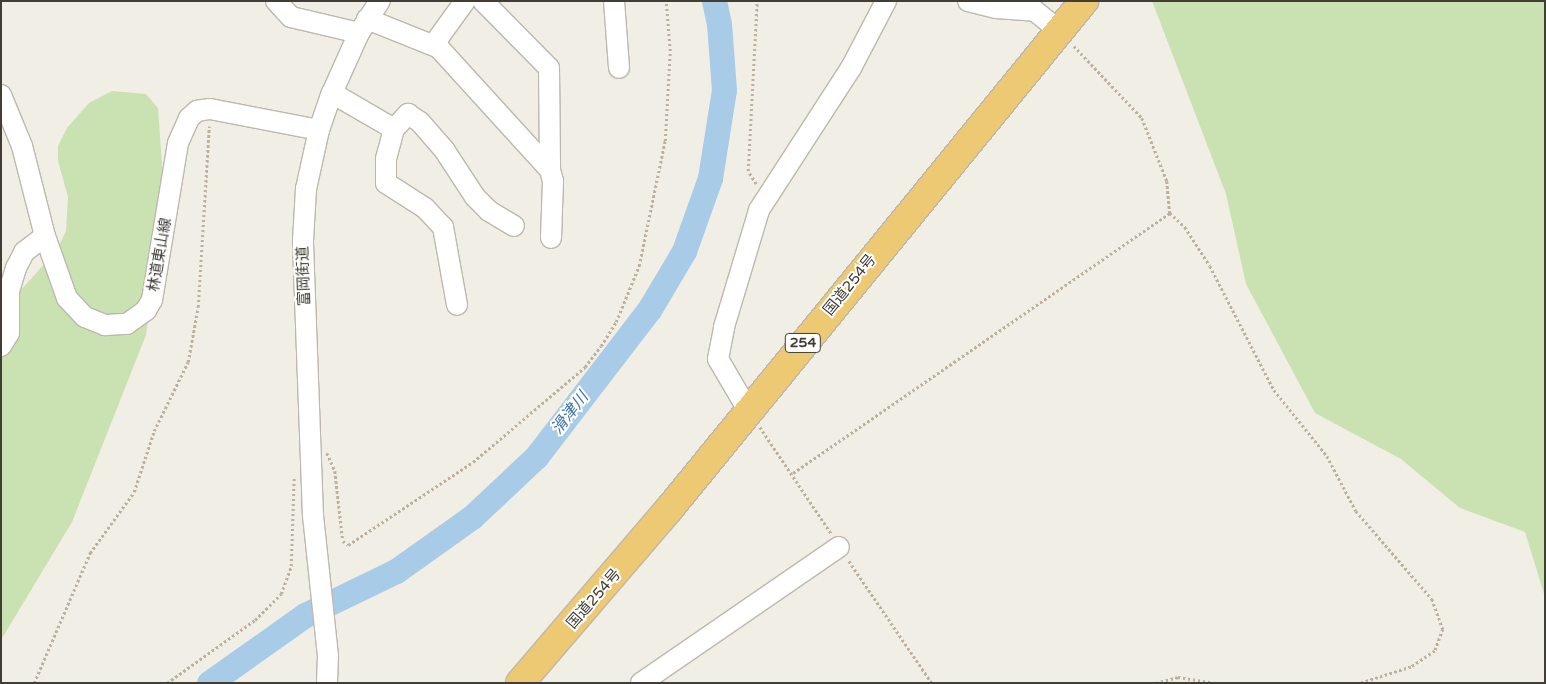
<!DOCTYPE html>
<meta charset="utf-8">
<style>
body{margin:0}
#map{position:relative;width:1546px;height:684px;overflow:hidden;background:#f1eee5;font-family:"Varela Round","Noto Sans JP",sans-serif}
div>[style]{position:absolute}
.green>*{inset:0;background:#cae1b2}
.river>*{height:25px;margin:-12.5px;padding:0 12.5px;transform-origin:12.5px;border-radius:12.5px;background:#a8cbe7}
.path>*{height:2.5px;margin-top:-1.25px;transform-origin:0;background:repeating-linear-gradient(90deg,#bbb19c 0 2.5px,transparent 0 5px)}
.roads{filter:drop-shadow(1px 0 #beb8ac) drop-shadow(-1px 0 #beb8ac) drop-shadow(0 1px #beb8ac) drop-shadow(0 -1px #beb8ac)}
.minor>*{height:20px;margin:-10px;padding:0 10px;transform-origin:10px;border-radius:10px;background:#fff}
.highway>*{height:28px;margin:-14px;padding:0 14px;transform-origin:14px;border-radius:14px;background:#edc974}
span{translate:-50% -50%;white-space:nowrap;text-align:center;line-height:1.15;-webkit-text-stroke:4px #fff;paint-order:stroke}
.shield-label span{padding:1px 4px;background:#fff;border:1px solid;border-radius:4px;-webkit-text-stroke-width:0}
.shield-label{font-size:14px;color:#423e36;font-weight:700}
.street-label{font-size:15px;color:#423e36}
.water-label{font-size:16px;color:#3c73a1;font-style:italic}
.frame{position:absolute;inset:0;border:2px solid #423e36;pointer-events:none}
</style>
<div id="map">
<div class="green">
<i style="clip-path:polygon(1152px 1px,1545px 1px,1545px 597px,1525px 532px,1460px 508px,1401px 459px,1315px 413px,1246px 284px,1226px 194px)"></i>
<i style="clip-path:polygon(112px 91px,146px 94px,158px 108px,164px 192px,146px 335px,72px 522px,1px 640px,1px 312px,57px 250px,66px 231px,68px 197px,58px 161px,58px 146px,67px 128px,89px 103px)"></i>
</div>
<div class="river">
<i style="left:209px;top:683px;width:118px;rotate:-35.3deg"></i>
<i style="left:305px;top:615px;width:101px;rotate:-25.8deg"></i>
<i style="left:396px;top:571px;width:93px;rotate:-35.4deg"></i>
<i style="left:472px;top:517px;width:88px;rotate:-43.2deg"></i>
<i style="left:536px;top:457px;width:185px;rotate:-52.5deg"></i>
<i style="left:649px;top:310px;width:69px;rotate:-59.3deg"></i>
<i style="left:684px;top:251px;width:77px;rotate:-70.4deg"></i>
<i style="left:710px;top:178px;width:89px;rotate:-81deg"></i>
<i style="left:724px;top:90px;width:66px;rotate:-94.3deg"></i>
<i style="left:719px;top:24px;width:24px;rotate:-102deg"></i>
</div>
<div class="path">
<i style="left:1074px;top:46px;width:99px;rotate:46.6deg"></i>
<i style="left:1142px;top:118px;width:68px;rotate:68.4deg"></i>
<i style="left:1167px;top:181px;width:32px;rotate:85deg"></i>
<i style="left:1170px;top:213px;width:21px;rotate:43deg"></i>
<i style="left:1185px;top:227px;width:46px;rotate:57.3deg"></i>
<i style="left:1210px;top:266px;width:140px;rotate:62.7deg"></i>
<i style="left:1274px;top:390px;width:85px;rotate:51.2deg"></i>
<i style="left:1327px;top:456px;width:62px;rotate:62.2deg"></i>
<i style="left:1356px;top:511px;width:116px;rotate:49.2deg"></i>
<i style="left:1432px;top:599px;width:32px;rotate:70deg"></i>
<i style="left:1443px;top:629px;width:23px;rotate:110deg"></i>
<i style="left:1435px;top:651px;width:29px;rotate:146deg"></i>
<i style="left:1411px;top:667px;width:52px;rotate:162.3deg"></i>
<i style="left:756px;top:184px;width:15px;rotate:-122deg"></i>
<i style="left:748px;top:171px;width:170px;rotate:-87deg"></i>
<i style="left:760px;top:427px;width:128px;rotate:56.2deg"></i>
<i style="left:327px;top:453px;width:20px;rotate:66deg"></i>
<i style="left:335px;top:471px;width:70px;rotate:83.5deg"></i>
<i style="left:343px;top:541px;width:6px;rotate:39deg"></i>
<i style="left:348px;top:545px;width:150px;rotate:-33.6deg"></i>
<i style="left:473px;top:462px;width:147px;rotate:-40.3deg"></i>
<i style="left:585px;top:367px;width:26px;rotate:-53deg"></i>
<i style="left:601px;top:346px;width:28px;rotate:-58deg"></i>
<i style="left:616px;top:322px;width:61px;rotate:-67.7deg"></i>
<i style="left:639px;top:266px;width:128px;rotate:-78.3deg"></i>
<i style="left:665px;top:141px;width:90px;rotate:-86.8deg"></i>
<i style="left:670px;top:51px;width:50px;rotate:-94.6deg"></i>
<i style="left:793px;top:473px;width:458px;rotate:-34.6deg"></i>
<i style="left:849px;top:561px;width:148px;rotate:55.8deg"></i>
<i style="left:34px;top:683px;width:142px;rotate:-66.7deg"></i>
<i style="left:90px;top:553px;width:75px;rotate:-54.2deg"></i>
<i style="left:134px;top:492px;width:64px;rotate:-71.8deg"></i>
<i style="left:154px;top:431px;width:77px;rotate:-63.8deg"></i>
<i style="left:188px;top:362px;width:56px;rotate:-79.7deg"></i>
<i style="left:198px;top:307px;width:181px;rotate:-86.5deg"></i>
<i style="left:167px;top:683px;width:108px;rotate:-35.6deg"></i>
<i style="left:255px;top:620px;width:37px;rotate:-45deg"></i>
<i style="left:281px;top:594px;width:30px;rotate:-70deg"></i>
<i style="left:291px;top:566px;width:89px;rotate:-88.1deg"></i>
<i style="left:1156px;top:683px;width:23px;rotate:-15deg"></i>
<i style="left:1178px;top:677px;width:36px;rotate:9deg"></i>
</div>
<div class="roads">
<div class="minor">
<i style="left:276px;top:1px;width:22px;rotate:47deg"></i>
<i style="left:291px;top:17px;width:70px;rotate:13.2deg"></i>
<i style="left:483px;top:1px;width:94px;rotate:45.4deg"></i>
<i style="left:549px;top:68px;width:102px;rotate:89.4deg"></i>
<i style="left:614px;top:1px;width:67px;rotate:85.7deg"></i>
<i style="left:968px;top:1px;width:29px;rotate:14deg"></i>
<i style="left:996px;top:8px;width:39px;rotate:4deg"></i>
<i style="left:1035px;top:11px;width:32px;rotate:39deg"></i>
<i style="left:367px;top:19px;width:78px;rotate:21.9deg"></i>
<i style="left:439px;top:48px;width:165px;rotate:47.7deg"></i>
<i style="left:550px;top:170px;width:11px;rotate:75deg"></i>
<i style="left:553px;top:181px;width:57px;rotate:92deg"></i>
<i style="left:434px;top:44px;width:53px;rotate:-54.2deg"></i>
<i style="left:332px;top:93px;width:72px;rotate:30.1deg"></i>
<i style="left:394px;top:129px;width:31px;rotate:105deg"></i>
<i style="left:386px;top:159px;width:24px;rotate:90deg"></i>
<i style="left:386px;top:183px;width:46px;rotate:32.7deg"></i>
<i style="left:425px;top:208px;width:26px;rotate:47deg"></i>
<i style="left:443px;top:227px;width:79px;rotate:79.8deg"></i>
<i style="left:1px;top:95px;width:55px;rotate:67.6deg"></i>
<i style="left:22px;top:146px;width:93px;rotate:75.7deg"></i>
<i style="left:45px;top:236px;width:66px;rotate:70.5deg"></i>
<i style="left:67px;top:298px;width:26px;rotate:47deg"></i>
<i style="left:85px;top:317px;width:22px;rotate:22deg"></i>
<i style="left:105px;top:325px;width:22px;rotate:-3deg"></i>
<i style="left:127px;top:324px;width:24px;rotate:-36deg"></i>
<i style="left:146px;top:310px;width:12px;rotate:-59deg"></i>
<i style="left:152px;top:300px;width:159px;rotate:-80.6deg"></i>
<i style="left:178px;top:143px;width:27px;rotate:-66deg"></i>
<i style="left:189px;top:118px;width:11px;rotate:-41deg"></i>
<i style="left:197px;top:111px;width:13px;rotate:-9deg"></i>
<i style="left:210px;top:109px;width:111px;rotate:10.9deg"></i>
<i style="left:394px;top:129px;width:21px;rotate:-47deg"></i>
<i style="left:408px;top:114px;width:14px;rotate:34deg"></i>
<i style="left:420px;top:122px;width:38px;rotate:49deg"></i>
<i style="left:445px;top:151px;width:55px;rotate:56.9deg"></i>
<i style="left:475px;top:197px;width:20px;rotate:45deg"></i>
<i style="left:489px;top:211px;width:29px;rotate:31deg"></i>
<i style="left:1px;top:346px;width:15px;rotate:-58deg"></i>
<i style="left:9px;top:333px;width:42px;rotate:-90deg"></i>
<i style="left:9px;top:291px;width:24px;rotate:-73deg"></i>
<i style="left:16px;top:268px;width:18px;rotate:-63deg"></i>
<i style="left:24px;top:252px;width:26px;rotate:-37deg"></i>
<i style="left:748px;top:410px;width:59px;rotate:-120.5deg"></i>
<i style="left:718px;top:359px;width:33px;rotate:-79deg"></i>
<i style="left:724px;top:327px;width:122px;rotate:-73.3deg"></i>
<i style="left:759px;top:210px;width:169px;rotate:-57.1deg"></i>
<i style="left:851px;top:68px;width:76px;rotate:-62.4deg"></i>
<i style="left:327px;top:683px;width:27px;rotate:-88deg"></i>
<i style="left:328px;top:656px;width:141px;rotate:-96.1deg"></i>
<i style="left:313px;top:516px;width:275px;rotate:-92.1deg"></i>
<i style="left:303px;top:241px;width:52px;rotate:-86.7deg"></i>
<i style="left:306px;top:189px;width:60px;rotate:-77.6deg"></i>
<i style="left:319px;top:130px;width:39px;rotate:-71deg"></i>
<i style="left:332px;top:93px;width:66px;rotate:-65.8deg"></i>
<i style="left:359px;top:33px;width:38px;rotate:-57deg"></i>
<i style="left:641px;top:683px;width:240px;rotate:-34.5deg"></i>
</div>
<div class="highway">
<i style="left:520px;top:683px;width:230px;rotate:-49.4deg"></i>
<i style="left:670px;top:508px;width:655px;rotate:-50.77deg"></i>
</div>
</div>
<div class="shield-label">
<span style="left:803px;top:343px">254</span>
</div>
<div class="street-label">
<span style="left:160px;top:255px;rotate:-80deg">林道東山線</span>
<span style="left:304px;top:276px;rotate:-92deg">富岡街道</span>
<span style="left:850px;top:285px;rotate:-51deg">国道254号</span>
<span style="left:594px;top:599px;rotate:-49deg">国道254号</span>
</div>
<div class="water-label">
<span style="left:570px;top:413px;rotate:-52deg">滑津川</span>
</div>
<div class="frame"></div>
</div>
